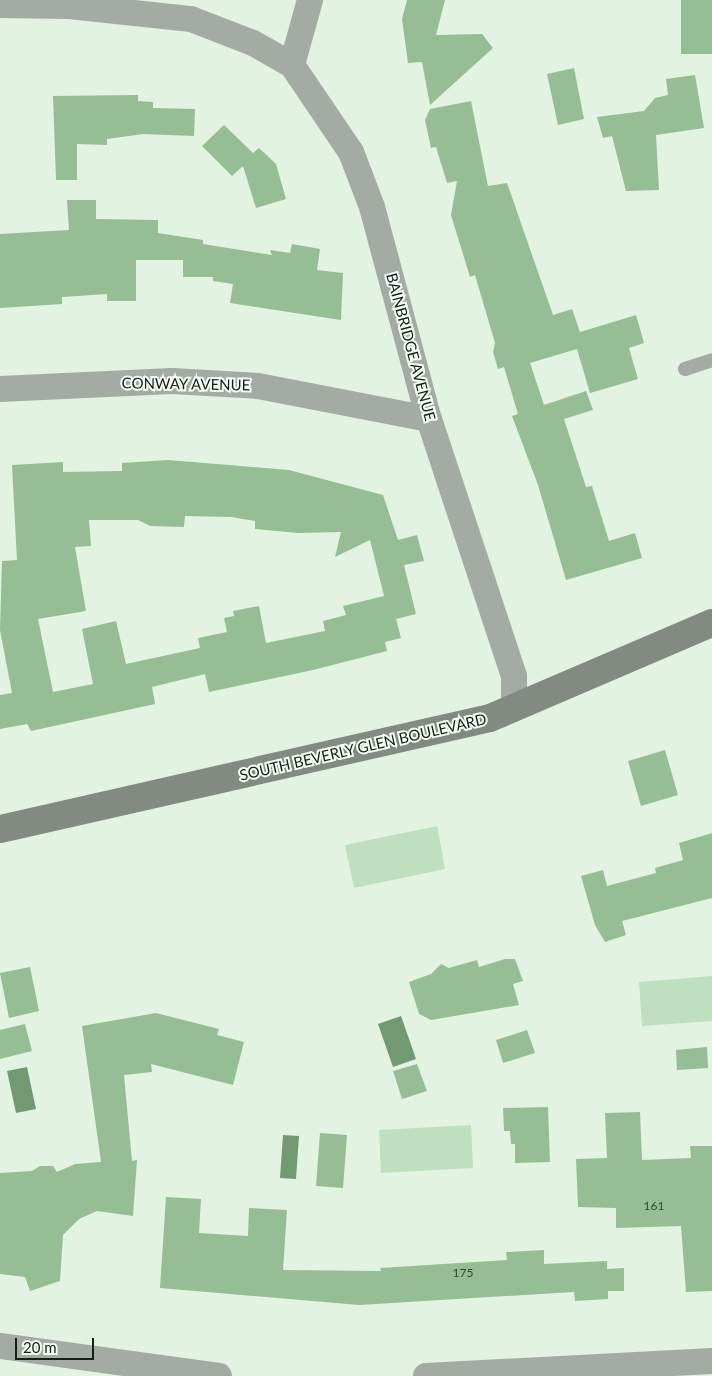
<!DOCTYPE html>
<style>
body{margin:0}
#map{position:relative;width:712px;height:1376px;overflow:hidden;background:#e2f3e2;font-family:Lato,sans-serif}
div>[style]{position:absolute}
.green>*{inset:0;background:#bfe0be}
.water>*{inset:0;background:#729a72}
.building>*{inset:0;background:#95be94}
.lane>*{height:14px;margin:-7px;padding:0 7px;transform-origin:7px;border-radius:7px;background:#a4aba4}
.street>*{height:26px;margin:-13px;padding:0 13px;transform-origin:13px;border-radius:13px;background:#a4aba4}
.secondary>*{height:28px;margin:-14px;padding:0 14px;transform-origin:14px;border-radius:14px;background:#818b81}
span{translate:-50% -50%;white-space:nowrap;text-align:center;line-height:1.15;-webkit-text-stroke:4px #f2fff1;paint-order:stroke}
.number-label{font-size:12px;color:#374536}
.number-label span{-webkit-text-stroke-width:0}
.street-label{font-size:15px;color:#181d17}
.scale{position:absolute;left:15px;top:1338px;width:79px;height:22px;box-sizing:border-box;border:2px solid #181d17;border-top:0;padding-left:6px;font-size:15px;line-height:18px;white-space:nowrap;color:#181d17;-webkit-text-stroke:4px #f2fff1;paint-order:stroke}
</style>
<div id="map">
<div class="green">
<i style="clip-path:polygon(437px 826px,445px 869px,354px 888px,345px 845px)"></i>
<i style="clip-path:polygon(712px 976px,712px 1021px,642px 1026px,639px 982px)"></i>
<i style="clip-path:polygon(471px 1125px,473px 1168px,381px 1173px,379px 1130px)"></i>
</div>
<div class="water">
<i style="clip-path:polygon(401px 1016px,416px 1059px,393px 1067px,378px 1024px)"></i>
<i style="clip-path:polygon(27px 1067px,36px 1109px,16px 1113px,7px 1071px)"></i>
<i style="clip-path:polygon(283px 1135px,299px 1136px,296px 1179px,280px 1178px)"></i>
</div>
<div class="building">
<i style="clip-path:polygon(407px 0,445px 0,436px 35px,482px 34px,493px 48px,430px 105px,422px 62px,408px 63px,402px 19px)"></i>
<i style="clip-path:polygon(681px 0,712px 0,712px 54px,681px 54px)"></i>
<i style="clip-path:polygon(574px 68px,584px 119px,558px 125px,547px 74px)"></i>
<i style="clip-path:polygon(695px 75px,704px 128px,656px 135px,659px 190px,626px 191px,612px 136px,603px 138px,597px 117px,644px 111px,655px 98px,668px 95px,666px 79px)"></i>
<i style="clip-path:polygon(138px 95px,138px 101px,153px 102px,153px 108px,195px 109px,194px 136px,143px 134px,107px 139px,107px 145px,77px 144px,77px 180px,56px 180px,53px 96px)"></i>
<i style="clip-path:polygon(471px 101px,488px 186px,507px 183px,553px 315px,572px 309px,580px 332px,636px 315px,644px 343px,629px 348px,638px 379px,590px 393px,577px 349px,530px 363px,544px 405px,586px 391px,593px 410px,564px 419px,586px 487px,592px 486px,609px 541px,635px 533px,642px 558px,566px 580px,538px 485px,512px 416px,518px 414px,504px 367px,498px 369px,493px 352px,495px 343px,475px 275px,470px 277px,451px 215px,457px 181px,447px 183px,436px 147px,431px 148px,425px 120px,430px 109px)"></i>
<i style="clip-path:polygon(224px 125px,253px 153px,259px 148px,276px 164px,286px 199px,256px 208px,243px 166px,232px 176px,202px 146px)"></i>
<i style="clip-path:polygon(67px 200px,96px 200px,96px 219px,158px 220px,158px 233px,203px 240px,203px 244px,272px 255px,270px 250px,290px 253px,292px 244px,320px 249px,317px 270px,343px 273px,341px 320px,230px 303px,233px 284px,213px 281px,213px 277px,183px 277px,183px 260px,136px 260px,136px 301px,107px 301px,107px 294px,62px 297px,62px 304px,0 308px,0 234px,69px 230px)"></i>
<i style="clip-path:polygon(evenodd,168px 460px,289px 470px,383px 495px,398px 540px,417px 535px,424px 561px,404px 565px,416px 614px,396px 619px,401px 638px,385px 642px,387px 651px,313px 670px,209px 692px,205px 674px,152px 687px,155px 704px,31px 731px,27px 724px,0 729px,0 695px,12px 693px,0 630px,2px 561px,17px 560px,12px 465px,63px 462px,63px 472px,122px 471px,122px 463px,168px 460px,185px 516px,231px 517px,255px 521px,255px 529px,298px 533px,341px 532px,335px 557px,370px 540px,384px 596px,343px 606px,346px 615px,323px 621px,325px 631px,266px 643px,259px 606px,233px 611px,234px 616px,224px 618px,227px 632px,198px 638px,200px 648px,126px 664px,116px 621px,82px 629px,93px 684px,53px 692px,38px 619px,86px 611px,75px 547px,91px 546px,89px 520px,138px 520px,150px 526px,184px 527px,185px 516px)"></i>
<i style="clip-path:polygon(665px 750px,678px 795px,641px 806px,628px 761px)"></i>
<i style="clip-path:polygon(712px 833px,712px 898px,622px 921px,626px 935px,605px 942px,595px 925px,581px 876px,603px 870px,607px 886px,656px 873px,655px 868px,683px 860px,679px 843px)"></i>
<i style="clip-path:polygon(505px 959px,515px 959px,523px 981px,513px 984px,519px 1005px,431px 1020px,419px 1014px,409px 982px,431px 974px,441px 964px,449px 968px,477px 960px,479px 967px)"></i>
<i style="clip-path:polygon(30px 967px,39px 1011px,9px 1018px,0 973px)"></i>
<i style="clip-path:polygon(156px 1013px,219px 1029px,217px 1035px,244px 1042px,233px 1085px,151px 1064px,152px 1072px,124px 1075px,132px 1161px,137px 1160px,133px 1216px,97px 1211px,79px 1219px,63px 1235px,60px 1281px,30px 1291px,25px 1277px,0 1274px,0 1173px,32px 1171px,40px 1166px,53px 1166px,57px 1172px,75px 1164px,101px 1162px,82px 1026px)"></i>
<i style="clip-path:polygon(25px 1024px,32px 1051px,0 1059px,0 1030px)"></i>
<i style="clip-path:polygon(527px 1030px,535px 1053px,503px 1063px,496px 1040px)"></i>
<i style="clip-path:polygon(707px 1047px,708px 1068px,677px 1070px,676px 1050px)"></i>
<i style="clip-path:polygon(417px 1064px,427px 1091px,402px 1099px,393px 1071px)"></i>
<i style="clip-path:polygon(548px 1107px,550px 1162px,515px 1163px,515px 1144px,511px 1144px,510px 1131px,504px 1131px,503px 1108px)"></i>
<i style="clip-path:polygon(640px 1112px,642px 1160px,691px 1158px,690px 1146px,712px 1146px,712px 1291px,686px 1292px,681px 1226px,616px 1228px,616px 1208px,578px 1207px,576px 1159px,607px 1158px,605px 1113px)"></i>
<i style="clip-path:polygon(320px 1133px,347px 1135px,343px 1188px,316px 1186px)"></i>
<i style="clip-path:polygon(166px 1197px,201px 1199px,199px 1233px,248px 1236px,249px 1208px,287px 1210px,283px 1270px,381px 1271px,380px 1268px,507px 1260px,506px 1252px,544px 1250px,544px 1264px,607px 1261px,607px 1269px,624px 1268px,624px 1291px,608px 1291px,608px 1299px,575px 1301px,574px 1292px,359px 1305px,160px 1288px)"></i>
</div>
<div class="lane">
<i style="left:685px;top:369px;width:28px;rotate:-18deg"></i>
</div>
<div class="street">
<i style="left:310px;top:0;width:67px;rotate:105.5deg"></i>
<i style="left:292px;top:65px;width:105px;rotate:55.9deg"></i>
<i style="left:351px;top:152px;width:59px;rotate:69.1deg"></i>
<i style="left:372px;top:207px;width:220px;rotate:75deg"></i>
<i style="left:429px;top:419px;width:271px;rotate:71.7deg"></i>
<i style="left:514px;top:676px;width:32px;rotate:90deg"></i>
<i style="left:0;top:5px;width:69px;rotate:0.8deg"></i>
<i style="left:69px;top:6px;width:123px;rotate:6.1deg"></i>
<i style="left:191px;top:19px;width:66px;rotate:21.2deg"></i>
<i style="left:253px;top:43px;width:45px;rotate:29.4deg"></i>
<i style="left:0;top:389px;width:172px;rotate:-2.7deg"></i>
<i style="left:172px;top:381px;width:86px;rotate:3.3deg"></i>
<i style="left:258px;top:386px;width:174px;rotate:10.9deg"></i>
<i style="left:0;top:1346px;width:221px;rotate:7.8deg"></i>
<i style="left:426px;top:1376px;width:286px;rotate:-3deg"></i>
</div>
<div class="secondary">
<i style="left:0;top:829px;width:502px;rotate:-12.76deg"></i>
<i style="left:490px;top:718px;width:241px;rotate:-23.2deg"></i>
</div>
<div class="number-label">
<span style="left:654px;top:1206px">161</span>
<span style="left:463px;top:1273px">175</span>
</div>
<div class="street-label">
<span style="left:411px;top:347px;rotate:75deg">BAINBRIDGE AVENUE</span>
<span style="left:186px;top:384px;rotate:1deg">CONWAY AVENUE</span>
<span style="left:363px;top:747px;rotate:-13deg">SOUTH BEVERLY GLEN BOULEVARD</span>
</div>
<div class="scale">20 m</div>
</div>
